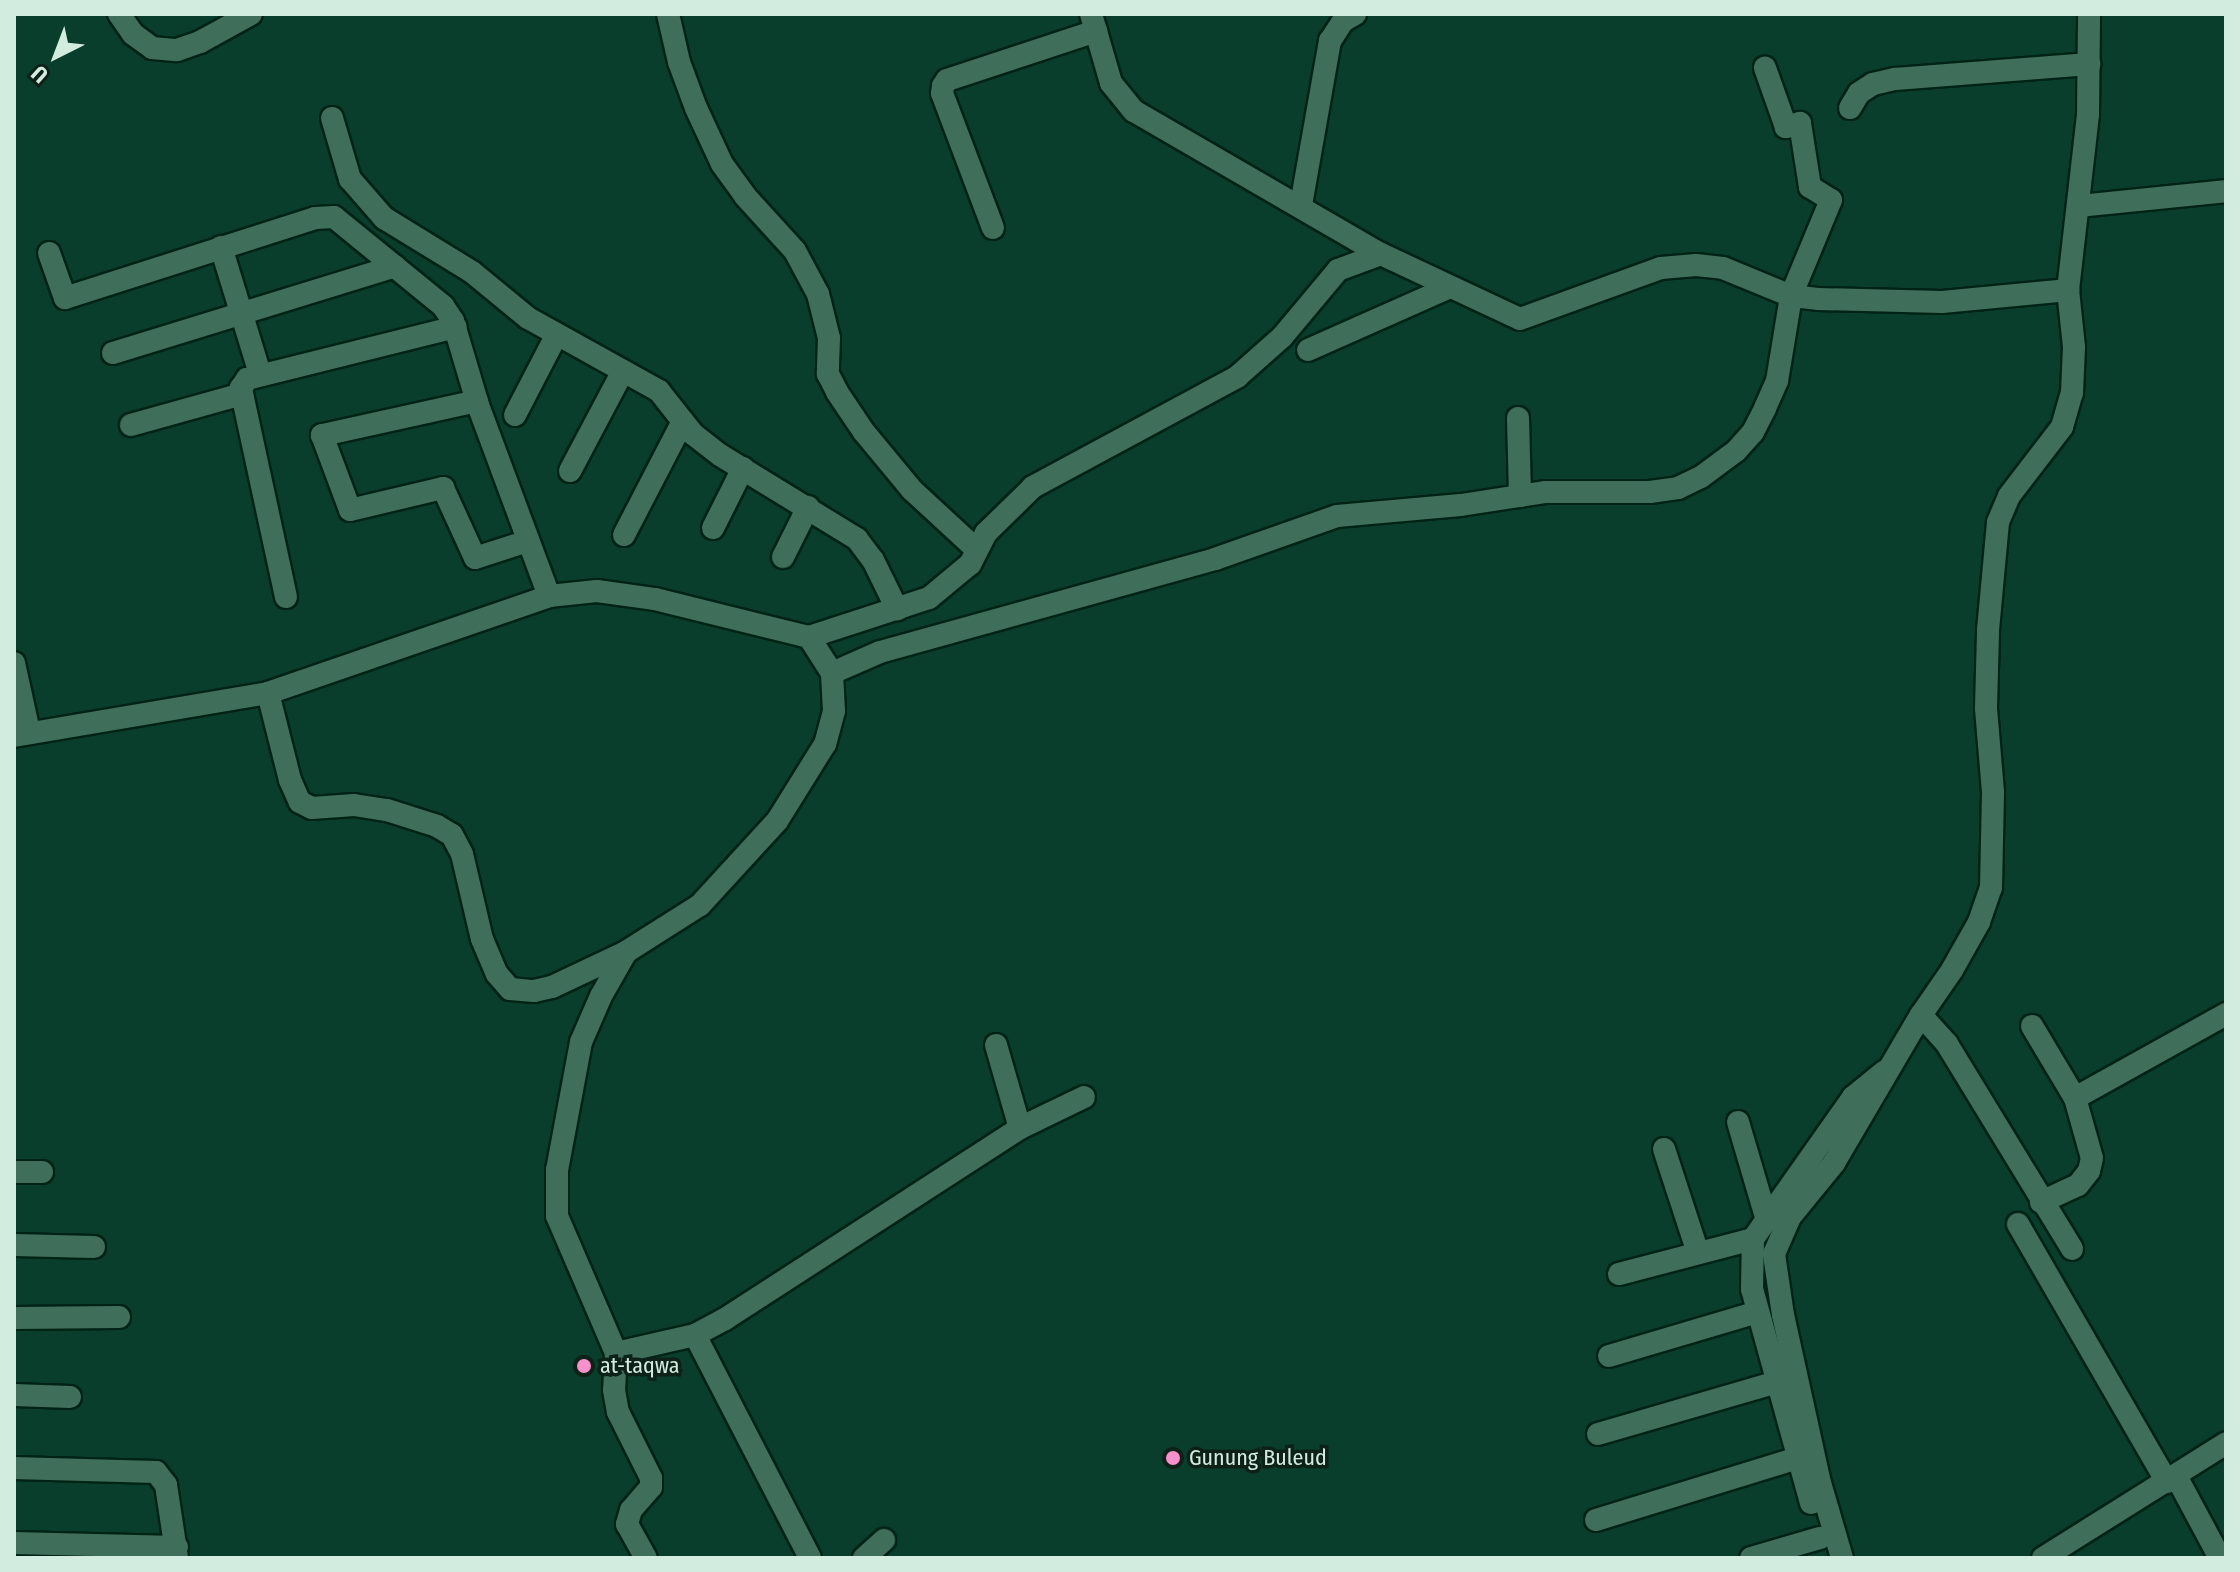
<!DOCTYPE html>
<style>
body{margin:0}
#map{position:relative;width:2240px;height:1572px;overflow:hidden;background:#0a3e2c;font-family:"Fira Sans Condensed",sans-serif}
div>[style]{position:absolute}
.roads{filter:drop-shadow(2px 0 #002316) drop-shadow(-2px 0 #002316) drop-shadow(0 2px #002316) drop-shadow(0 -2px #002316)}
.minor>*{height:22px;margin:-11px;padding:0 11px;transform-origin:11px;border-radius:11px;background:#3f6f5b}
.dots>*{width:22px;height:22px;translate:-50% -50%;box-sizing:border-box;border:4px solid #0d2118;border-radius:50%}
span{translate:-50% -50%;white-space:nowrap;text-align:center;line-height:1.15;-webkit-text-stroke:7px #0d2118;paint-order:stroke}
.poi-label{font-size:22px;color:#d3ece0}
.left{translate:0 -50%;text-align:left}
.frame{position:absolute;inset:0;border:16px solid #d3ece0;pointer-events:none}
.north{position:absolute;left:16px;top:16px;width:80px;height:80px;-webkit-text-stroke:6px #0d2118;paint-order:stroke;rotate:222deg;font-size:22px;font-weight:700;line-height:32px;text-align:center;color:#d3ece0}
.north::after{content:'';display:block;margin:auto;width:28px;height:36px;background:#d3ece0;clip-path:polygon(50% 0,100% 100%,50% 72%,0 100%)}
</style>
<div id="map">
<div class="roads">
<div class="minor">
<i style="left:119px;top:14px;width:24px;rotate:55deg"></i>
<i style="left:133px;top:34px;width:24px;rotate:36deg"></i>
<i style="left:152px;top:48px;width:25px;rotate:5deg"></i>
<i style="left:177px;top:50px;width:24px;rotate:-19deg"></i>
<i style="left:200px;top:42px;width:58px;rotate:-28.8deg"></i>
<i style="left:668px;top:14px;width:49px;rotate:77.1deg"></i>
<i style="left:679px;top:62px;width:49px;rotate:69.7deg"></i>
<i style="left:696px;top:108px;width:62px;rotate:65.1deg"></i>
<i style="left:722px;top:164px;width:39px;rotate:54deg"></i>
<i style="left:745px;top:196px;width:74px;rotate:47.7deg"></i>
<i style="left:795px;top:251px;width:49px;rotate:61.9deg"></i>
<i style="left:818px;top:294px;width:45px;rotate:76deg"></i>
<i style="left:829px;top:338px;width:36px;rotate:92deg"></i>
<i style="left:828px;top:374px;width:20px;rotate:63deg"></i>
<i style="left:837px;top:392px;width:48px;rotate:56deg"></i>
<i style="left:864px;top:432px;width:75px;rotate:50.4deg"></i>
<i style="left:912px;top:490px;width:87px;rotate:42.7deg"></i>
<i style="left:1091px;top:14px;width:72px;rotate:73.8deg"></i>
<i style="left:1111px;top:83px;width:36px;rotate:51deg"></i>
<i style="left:1134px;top:111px;width:285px;rotate:30.1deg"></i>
<i style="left:1381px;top:254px;width:153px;rotate:25.1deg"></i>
<i style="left:1520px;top:319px;width:150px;rotate:-19.9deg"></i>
<i style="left:1661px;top:268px;width:35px;rotate:-5deg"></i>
<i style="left:1696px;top:265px;width:27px;rotate:6deg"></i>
<i style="left:1723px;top:268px;width:74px;rotate:22.4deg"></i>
<i style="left:1791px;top:296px;width:27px;rotate:6deg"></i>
<i style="left:1818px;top:299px;width:124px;rotate:1.4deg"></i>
<i style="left:1942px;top:302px;width:127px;rotate:-5.4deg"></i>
<i style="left:1850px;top:108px;width:17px;rotate:-59deg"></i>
<i style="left:1859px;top:93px;width:17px;rotate:-33deg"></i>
<i style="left:1873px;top:84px;width:23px;rotate:-13deg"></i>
<i style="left:1895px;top:79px;width:195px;rotate:-4.4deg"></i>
<i style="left:332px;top:118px;width:64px;rotate:73.6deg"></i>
<i style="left:350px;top:179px;width:52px;rotate:48.9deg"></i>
<i style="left:384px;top:218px;width:103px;rotate:31.5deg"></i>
<i style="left:472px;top:272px;width:72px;rotate:39.4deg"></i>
<i style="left:528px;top:318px;width:150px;rotate:29.1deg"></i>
<i style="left:659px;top:391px;width:55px;rotate:51.7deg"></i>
<i style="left:693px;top:434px;width:34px;rotate:38deg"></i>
<i style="left:720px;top:455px;width:161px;rotate:31.5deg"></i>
<i style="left:857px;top:539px;width:26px;rotate:53deg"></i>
<i style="left:873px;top:560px;width:55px;rotate:63.9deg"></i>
<i style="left:1301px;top:205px;width:167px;rotate:-80deg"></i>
<i style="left:1330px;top:41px;width:24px;rotate:-57deg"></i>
<i style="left:1343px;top:21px;width:14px;rotate:-30deg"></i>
<i style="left:2079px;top:206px;width:148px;rotate:-5.8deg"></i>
<i style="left:993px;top:228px;width:144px;rotate:-110.7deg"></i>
<i style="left:942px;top:93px;width:7px;rotate:-82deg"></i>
<i style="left:943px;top:86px;width:7px;rotate:-56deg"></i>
<i style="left:947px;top:80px;width:157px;rotate:-18.2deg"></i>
<i style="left:221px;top:247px;width:133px;rotate:72.9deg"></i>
<i style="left:49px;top:253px;width:48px;rotate:70.4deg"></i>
<i style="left:65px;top:298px;width:262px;rotate:-17.7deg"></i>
<i style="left:315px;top:218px;width:19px;rotate:-3deg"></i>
<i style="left:334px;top:217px;width:141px;rotate:39.2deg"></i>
<i style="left:443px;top:306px;width:18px;rotate:56deg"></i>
<i style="left:453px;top:321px;width:88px;rotate:73.4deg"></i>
<i style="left:478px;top:405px;width:204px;rotate:69.6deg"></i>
<i style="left:1381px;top:254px;width:46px;rotate:159.6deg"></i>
<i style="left:1338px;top:270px;width:87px;rotate:129.9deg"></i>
<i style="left:1282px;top:337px;width:60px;rotate:138.4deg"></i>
<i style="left:1237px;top:377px;width:232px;rotate:151.7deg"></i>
<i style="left:1033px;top:487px;width:66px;rotate:135.6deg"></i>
<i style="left:986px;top:533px;width:35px;rotate:117deg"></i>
<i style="left:970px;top:564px;width:53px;rotate:140.3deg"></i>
<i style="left:929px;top:598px;width:126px;rotate:162deg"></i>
<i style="left:809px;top:637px;width:43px;rotate:57.4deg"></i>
<i style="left:832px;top:673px;width:52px;rotate:-23.6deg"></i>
<i style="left:880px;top:652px;width:348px;rotate:-15.5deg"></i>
<i style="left:1215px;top:559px;width:129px;rotate:-19.4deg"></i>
<i style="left:1337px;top:516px;width:124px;rotate:-5.1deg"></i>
<i style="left:1461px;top:505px;width:86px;rotate:-8.7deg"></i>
<i style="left:1546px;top:492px;width:104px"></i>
<i style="left:1650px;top:492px;width:28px;rotate:-8deg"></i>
<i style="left:1678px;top:488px;width:25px;rotate:-26deg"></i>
<i style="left:1701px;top:477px;width:44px;rotate:-36.6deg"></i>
<i style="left:1736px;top:451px;width:25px;rotate:-48deg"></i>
<i style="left:1753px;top:432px;width:27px;rotate:-63deg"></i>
<i style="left:1765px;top:408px;width:30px;rotate:-66deg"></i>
<i style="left:1777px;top:381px;width:86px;rotate:-80.6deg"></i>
<i style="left:1791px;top:296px;width:104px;rotate:-67.4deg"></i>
<i style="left:1831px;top:200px;width:25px;rotate:-148deg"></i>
<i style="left:1810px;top:187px;width:65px;rotate:-98.9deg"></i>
<i style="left:1800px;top:123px;width:15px;rotate:164deg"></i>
<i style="left:1786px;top:127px;width:63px;rotate:-109.6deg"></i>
<i style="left:1308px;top:350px;width:153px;rotate:-23.9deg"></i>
<i style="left:113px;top:353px;width:295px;rotate:-17.1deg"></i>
<i style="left:477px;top:401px;width:159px;rotate:167.6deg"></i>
<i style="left:322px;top:435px;width:80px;rotate:69.5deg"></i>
<i style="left:350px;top:510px;width:96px;rotate:-13.3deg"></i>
<i style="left:443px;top:488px;width:77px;rotate:65.4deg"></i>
<i style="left:475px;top:558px;width:56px;rotate:-17.8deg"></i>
<i style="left:515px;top:415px;width:91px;rotate:-62.6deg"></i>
<i style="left:1518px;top:418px;width:78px;rotate:88.5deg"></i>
<i style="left:131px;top:425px;width:115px;rotate:-15.6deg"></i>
<i style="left:570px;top:471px;width:113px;rotate:-62.1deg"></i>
<i style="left:713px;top:528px;width:67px;rotate:-63.4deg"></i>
<i style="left:624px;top:535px;width:128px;rotate:-62.6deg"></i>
<i style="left:783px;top:557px;width:56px;rotate:-63.4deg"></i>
<i style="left:286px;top:597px;width:214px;rotate:-102.2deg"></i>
<i style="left:241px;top:388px;width:11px;rotate:-56deg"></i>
<i style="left:247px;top:379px;width:215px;rotate:-14deg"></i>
<i style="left:14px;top:663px;width:71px;rotate:77.7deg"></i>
<i style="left:832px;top:673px;width:38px;rotate:87deg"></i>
<i style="left:834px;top:711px;width:34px;rotate:105deg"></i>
<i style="left:825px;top:744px;width:91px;rotate:121.9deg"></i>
<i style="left:777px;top:821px;width:114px;rotate:132.5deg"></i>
<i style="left:700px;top:905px;width:88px;rotate:147.6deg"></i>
<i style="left:626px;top:952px;width:51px;rotate:119.6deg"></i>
<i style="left:601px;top:996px;width:50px;rotate:113.5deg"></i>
<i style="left:581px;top:1042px;width:130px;rotate:100.6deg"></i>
<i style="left:557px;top:1170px;width:46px;rotate:90deg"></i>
<i style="left:557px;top:1216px;width:149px;rotate:66.7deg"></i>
<i style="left:616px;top:1353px;width:81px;rotate:-12.8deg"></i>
<i style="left:695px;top:1335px;width:34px;rotate:-28deg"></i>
<i style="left:725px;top:1319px;width:351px;rotate:-32.9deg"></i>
<i style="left:1020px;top:1128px;width:71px;rotate:-25.8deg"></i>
<i style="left:268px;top:693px;width:90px;rotate:75.8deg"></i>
<i style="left:290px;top:780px;width:24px;rotate:66deg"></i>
<i style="left:300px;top:802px;width:13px;rotate:27deg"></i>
<i style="left:312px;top:808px;width:42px;rotate:-4.1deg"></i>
<i style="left:354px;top:805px;width:33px;rotate:9deg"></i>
<i style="left:387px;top:810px;width:52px;rotate:17.7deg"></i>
<i style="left:437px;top:826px;width:17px;rotate:31deg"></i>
<i style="left:452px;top:835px;width:21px;rotate:62deg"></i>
<i style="left:462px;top:854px;width:87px;rotate:76.8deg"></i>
<i style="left:482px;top:939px;width:38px;rotate:67deg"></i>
<i style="left:497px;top:974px;width:20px;rotate:49deg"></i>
<i style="left:510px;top:989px;width:24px;rotate:5deg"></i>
<i style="left:534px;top:991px;width:18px;rotate:-13deg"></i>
<i style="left:552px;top:987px;width:82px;rotate:-25.3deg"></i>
<i style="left:14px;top:736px;width:258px;rotate:-9.6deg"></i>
<i style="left:268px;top:693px;width:297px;rotate:-19deg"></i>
<i style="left:549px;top:596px;width:48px;rotate:-5.9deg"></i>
<i style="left:597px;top:591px;width:59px;rotate:7.9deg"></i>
<i style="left:655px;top:599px;width:159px;rotate:13.9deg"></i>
<i style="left:1921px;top:1015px;width:39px;rotate:48deg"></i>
<i style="left:1947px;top:1044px;width:240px;rotate:58.6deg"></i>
<i style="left:2032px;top:1026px;width:84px;rotate:59.2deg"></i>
<i style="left:2075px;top:1098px;width:62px;rotate:74.2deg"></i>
<i style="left:2092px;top:1158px;width:13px;rotate:103deg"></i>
<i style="left:2089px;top:1171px;width:18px;rotate:128deg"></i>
<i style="left:2078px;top:1185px;width:41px;rotate:155.3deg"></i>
<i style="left:996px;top:1045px;width:86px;rotate:73.9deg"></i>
<i style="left:2075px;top:1098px;width:173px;rotate:-29.1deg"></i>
<i style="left:1738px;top:1122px;width:99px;rotate:73.6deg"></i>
<i style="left:1664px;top:1149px;width:109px;rotate:71.9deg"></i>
<i style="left:14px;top:1172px;width:28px"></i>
<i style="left:2018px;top:1224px;width:298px;rotate:60deg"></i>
<i style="left:14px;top:1245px;width:80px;rotate:1.4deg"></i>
<i style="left:1619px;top:1274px;width:138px;rotate:-14.6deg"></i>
<i style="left:14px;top:1318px;width:105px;rotate:-0.5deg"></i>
<i style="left:695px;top:1335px;width:251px;rotate:62.7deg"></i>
<i style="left:616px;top:1353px;width:37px;rotate:93deg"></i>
<i style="left:614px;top:1390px;width:22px;rotate:80deg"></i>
<i style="left:618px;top:1412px;width:74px;rotate:63.4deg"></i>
<i style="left:651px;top:1478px;width:9px;rotate:90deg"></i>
<i style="left:651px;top:1487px;width:30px;rotate:131deg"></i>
<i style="left:631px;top:1510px;width:15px;rotate:106deg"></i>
<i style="left:627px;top:1524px;width:39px;rotate:61deg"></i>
<i style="left:1609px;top:1356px;width:155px;rotate:-16.5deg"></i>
<i style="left:14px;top:1395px;width:56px;rotate:2deg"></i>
<i style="left:1598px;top:1434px;width:186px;rotate:-16.2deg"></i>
<i style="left:14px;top:1468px;width:142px;rotate:1.6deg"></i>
<i style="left:156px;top:1472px;width:16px;rotate:52deg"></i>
<i style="left:166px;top:1485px;width:74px;rotate:81.4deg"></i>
<i style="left:2176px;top:1476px;width:93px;rotate:61.8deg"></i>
<i style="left:1811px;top:1503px;width:222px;rotate:-105.4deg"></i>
<i style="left:1752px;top:1289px;width:50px;rotate:-88.9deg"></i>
<i style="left:1753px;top:1239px;width:174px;rotate:-54.8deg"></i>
<i style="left:1853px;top:1097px;width:40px;rotate:-39deg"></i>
<i style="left:1596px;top:1520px;width:211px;rotate:-17.1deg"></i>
<i style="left:14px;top:1543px;width:163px;rotate:1.4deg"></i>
<i style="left:864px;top:1558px;width:27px;rotate:-42deg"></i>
<i style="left:1751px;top:1558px;width:72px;rotate:-16.2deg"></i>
<i style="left:1842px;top:1558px;width:78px;rotate:-106.3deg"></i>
<i style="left:1820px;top:1483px;width:172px;rotate:-102.4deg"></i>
<i style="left:1783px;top:1315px;width:62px;rotate:-98.4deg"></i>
<i style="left:1774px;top:1254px;width:40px;rotate:-66.6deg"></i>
<i style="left:1790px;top:1217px;width:70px;rotate:-50.8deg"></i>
<i style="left:1834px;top:1163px;width:172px;rotate:-59.6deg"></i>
<i style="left:1921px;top:1015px;width:55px;rotate:-55.4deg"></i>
<i style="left:1952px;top:970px;width:55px;rotate:-60.6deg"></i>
<i style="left:1979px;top:922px;width:36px;rotate:-71deg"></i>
<i style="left:1991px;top:888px;width:96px;rotate:-88.8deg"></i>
<i style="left:1993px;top:792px;width:84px;rotate:-94.8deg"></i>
<i style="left:1986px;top:708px;width:78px;rotate:-88.5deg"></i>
<i style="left:1988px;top:630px;width:108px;rotate:-84.7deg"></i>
<i style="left:1998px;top:522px;width:28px;rotate:-67deg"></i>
<i style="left:2009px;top:496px;width:87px;rotate:-52.5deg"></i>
<i style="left:2062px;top:427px;width:35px;rotate:-74deg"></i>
<i style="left:2072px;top:393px;width:46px;rotate:-87.5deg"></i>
<i style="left:2074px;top:347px;width:57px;rotate:-96deg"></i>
<i style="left:2068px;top:290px;width:176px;rotate:-83.5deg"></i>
<i style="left:2088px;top:115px;width:101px;rotate:-89.4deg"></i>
<i style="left:2043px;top:1558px;width:216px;rotate:-32.1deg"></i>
</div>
</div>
<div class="dots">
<i style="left:584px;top:1366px;background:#f890cc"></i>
<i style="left:1173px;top:1458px;background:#f890cc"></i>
</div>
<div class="poi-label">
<span class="left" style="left:600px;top:1366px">at-taqwa</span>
<span class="left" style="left:1189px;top:1458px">Gunung Buleud</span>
</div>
<div class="frame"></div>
<div class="north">U</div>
</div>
